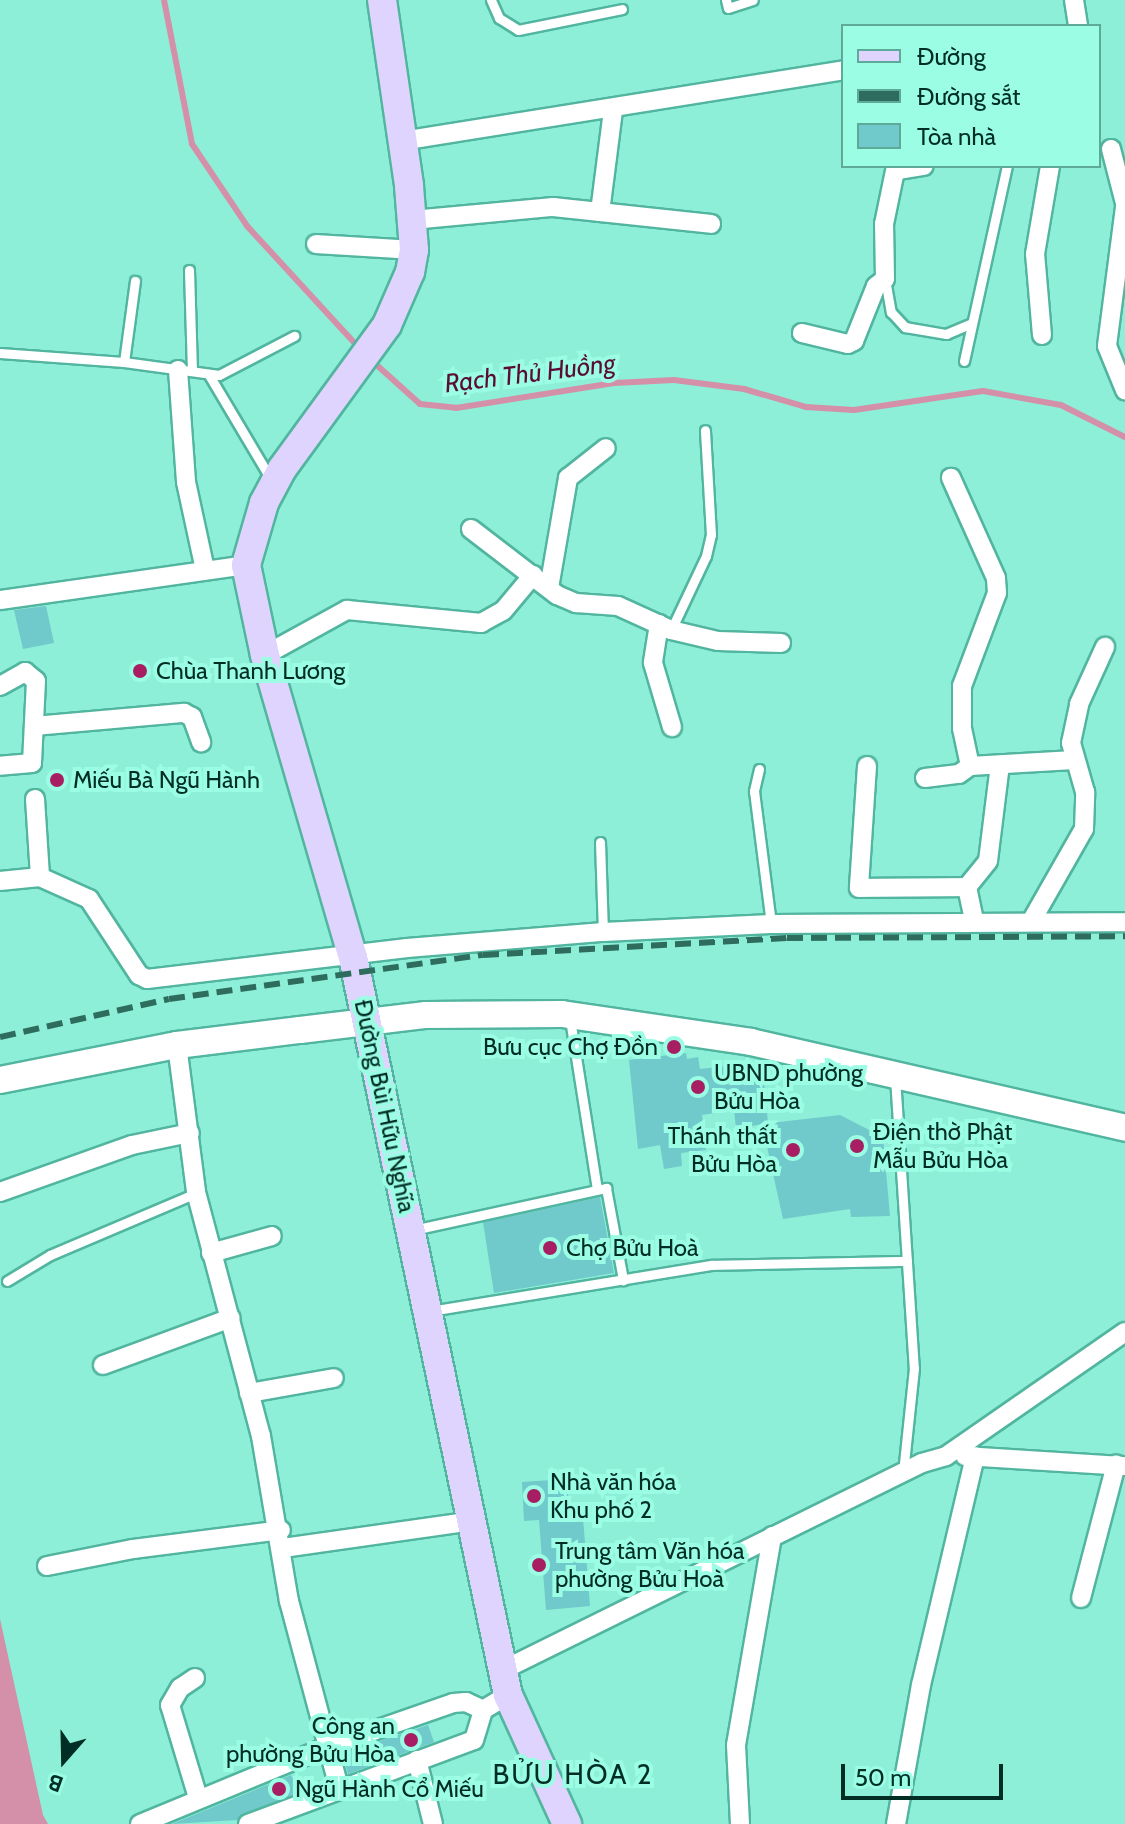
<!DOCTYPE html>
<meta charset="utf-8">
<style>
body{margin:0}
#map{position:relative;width:1125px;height:1824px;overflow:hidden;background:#8defd7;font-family:Cabin,sans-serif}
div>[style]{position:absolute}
.water>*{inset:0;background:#d390a8}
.stream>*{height:6px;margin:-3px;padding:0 3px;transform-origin:3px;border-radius:3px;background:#d390a8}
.building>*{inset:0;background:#70c9ca}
.roads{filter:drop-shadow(2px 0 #51b59f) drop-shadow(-2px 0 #51b59f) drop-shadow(0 2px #51b59f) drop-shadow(0 -2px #51b59f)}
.lane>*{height:9px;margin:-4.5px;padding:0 4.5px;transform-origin:4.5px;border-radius:4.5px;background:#fff}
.street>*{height:18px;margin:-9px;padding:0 9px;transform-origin:9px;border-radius:9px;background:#fff}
.secondary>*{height:26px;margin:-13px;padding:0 13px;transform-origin:13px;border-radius:13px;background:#fff}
.primary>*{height:28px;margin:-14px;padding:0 14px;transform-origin:14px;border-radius:14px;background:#dfd4fd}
.rail>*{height:6px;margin-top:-3px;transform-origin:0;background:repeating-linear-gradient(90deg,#2e6c5e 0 16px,transparent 0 24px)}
.dots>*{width:22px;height:22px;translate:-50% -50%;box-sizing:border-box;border:4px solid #9afde4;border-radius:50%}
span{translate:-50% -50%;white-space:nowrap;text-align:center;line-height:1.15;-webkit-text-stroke:8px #9afde4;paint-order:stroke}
.poi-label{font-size:24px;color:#002d24}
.left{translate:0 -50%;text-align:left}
.right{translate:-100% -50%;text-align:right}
.street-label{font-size:24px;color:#002d24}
.water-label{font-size:26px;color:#5b0c34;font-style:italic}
.quarter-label{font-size:28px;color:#002d24;letter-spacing:2px}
.legend{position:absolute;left:841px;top:24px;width:260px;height:144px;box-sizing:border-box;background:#9afde4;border:2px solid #5caa97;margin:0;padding:10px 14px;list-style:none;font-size:24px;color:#002d24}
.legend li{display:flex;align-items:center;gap:16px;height:40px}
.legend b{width:40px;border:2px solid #5caa97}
.north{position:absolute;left:24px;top:1720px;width:80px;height:80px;-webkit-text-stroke:6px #9afde4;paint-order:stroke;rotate:200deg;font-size:22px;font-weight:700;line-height:32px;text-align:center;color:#002d24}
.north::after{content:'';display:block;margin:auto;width:28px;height:36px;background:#002d24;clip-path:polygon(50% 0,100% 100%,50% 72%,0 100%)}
.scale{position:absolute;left:841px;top:1764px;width:162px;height:36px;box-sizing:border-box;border:4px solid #002d24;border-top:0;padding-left:10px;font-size:24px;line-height:28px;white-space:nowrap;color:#002d24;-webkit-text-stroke:6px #9afde4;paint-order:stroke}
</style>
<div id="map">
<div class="water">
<i style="clip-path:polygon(0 1619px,43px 1815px,48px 1824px,0 1824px)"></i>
</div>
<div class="stream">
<i style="left:164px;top:0;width:147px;rotate:79deg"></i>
<i style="left:192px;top:144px;width:99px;rotate:56.1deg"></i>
<i style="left:247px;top:226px;width:166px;rotate:47.4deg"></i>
<i style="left:370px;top:359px;width:67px;rotate:42deg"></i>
<i style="left:420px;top:404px;width:36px;rotate:6deg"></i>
<i style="left:456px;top:408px;width:160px;rotate:-9deg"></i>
<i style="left:614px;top:383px;width:60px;rotate:-2.9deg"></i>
<i style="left:674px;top:380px;width:71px;rotate:7.3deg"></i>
<i style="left:744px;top:389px;width:65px;rotate:16.2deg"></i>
<i style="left:806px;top:407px;width:48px;rotate:3.6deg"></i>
<i style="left:854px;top:410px;width:130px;rotate:-8.4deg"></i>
<i style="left:983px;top:391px;width:79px;rotate:10.2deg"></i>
<i style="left:1061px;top:405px;width:72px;rotate:26.6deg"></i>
</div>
<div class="building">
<i style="clip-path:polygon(46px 606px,54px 643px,23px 649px,14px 610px)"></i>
<i style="clip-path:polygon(686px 1053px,687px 1059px,698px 1057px,700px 1069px,762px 1062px,768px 1123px,736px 1129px,734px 1110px,702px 1115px,706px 1150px,681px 1153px,682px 1166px,664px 1169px,660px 1145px,638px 1149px,629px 1060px)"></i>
<i style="clip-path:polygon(840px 1115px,883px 1137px,890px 1216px,851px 1217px,850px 1209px,783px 1219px,762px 1124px)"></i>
<i style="clip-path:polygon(600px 1197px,614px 1273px,494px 1293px,483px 1222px)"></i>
<i style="clip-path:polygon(567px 1479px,569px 1519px,583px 1518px,590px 1606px,546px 1610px,539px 1520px,524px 1521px,522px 1482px)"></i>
<i style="clip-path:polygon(428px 1725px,434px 1742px,348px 1774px,342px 1754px)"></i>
<i style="clip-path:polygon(291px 1775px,300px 1792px,237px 1820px,172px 1824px)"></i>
</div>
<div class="roads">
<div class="lane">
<i style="left:491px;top:0;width:20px;rotate:66deg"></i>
<i style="left:499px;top:18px;width:22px;rotate:32deg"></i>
<i style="left:518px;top:30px;width:106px;rotate:-11.4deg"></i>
<i style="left:726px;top:0;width:8px;rotate:76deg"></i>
<i style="left:728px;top:8px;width:26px;rotate:-18deg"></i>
<i style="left:189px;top:270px;width:101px;rotate:88.3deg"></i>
<i style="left:885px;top:279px;width:34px;rotate:80deg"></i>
<i style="left:891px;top:312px;width:21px;rotate:47deg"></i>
<i style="left:905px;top:327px;width:42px;rotate:9.7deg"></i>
<i style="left:946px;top:334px;width:26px;rotate:-23deg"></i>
<i style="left:0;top:353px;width:124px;rotate:4.2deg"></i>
<i style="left:124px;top:362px;width:96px;rotate:7.8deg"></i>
<i style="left:219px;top:375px;width:85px;rotate:-27.5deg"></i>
<i style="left:964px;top:361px;width:200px;rotate:-77.6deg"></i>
<i style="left:124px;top:362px;width:82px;rotate:-82.3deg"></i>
<i style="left:209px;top:375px;width:123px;rotate:59.3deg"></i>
<i style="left:671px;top:630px;width:82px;rotate:-64.7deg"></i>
<i style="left:706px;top:556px;width:22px;rotate:-77deg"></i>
<i style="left:711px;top:535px;width:105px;rotate:-93.3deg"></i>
<i style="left:759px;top:769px;width:23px;rotate:103deg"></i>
<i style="left:754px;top:791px;width:134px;rotate:82.7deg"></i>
<i style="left:600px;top:842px;width:90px;rotate:88.1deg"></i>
<i style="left:570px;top:1019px;width:172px;rotate:81deg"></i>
<i style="left:895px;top:1077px;width:292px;rotate:86.3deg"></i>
<i style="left:914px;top:1368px;width:106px;rotate:96deg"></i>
<i style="left:413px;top:1230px;width:198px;rotate:-12.3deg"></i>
<i style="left:606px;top:1188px;width:94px;rotate:79.5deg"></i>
<i style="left:7px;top:1281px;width:50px;rotate:-31.2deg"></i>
<i style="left:50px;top:1255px;width:159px;rotate:-23deg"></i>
<i style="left:430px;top:1311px;width:286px;rotate:-9.3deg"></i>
<i style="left:712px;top:1265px;width:195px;rotate:-1.2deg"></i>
</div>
<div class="street">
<i style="left:1074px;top:0;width:26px;rotate:81deg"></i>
<i style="left:402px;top:141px;width:447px;rotate:-9.1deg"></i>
<i style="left:1111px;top:149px;width:56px;rotate:75.5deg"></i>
<i style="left:898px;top:170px;width:26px;rotate:-9deg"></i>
<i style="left:1125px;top:207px;width:140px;rotate:97.4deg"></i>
<i style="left:1107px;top:346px;width:48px;rotate:67.8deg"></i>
<i style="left:600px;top:212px;width:103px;rotate:-82.7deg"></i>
<i style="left:412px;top:220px;width:142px;rotate:-5.3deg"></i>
<i style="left:553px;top:207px;width:159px;rotate:6.1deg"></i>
<i style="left:316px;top:244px;width:98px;rotate:3.5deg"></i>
<i style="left:802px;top:333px;width:47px;rotate:13.4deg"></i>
<i style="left:848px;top:344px;width:7px;rotate:-27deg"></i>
<i style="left:854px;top:341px;width:59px;rotate:-68.2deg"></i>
<i style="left:876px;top:286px;width:11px;rotate:-38deg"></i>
<i style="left:885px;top:279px;width:55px;rotate:-91deg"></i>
<i style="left:884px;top:224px;width:59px;rotate:-78.3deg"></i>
<i style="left:1042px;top:335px;width:81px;rotate:-94.9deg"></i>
<i style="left:1035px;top:254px;width:89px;rotate:-80.3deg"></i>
<i style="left:178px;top:370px;width:112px;rotate:85.9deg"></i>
<i style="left:186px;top:482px;width:90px;rotate:77.8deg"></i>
<i style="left:471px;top:529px;width:108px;rotate:37.5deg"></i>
<i style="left:557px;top:595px;width:21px;rotate:23deg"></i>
<i style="left:576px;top:603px;width:42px;rotate:4.1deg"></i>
<i style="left:618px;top:606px;width:58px;rotate:24.4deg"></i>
<i style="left:671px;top:630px;width:48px;rotate:13.2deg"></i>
<i style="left:718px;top:641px;width:63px;rotate:1.8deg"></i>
<i style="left:549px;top:588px;width:112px;rotate:-80.2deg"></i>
<i style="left:568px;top:478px;width:48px;rotate:-38.3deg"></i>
<i style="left:0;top:600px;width:248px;rotate:-8.1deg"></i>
<i style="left:659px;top:624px;width:39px;rotate:99deg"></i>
<i style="left:653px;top:663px;width:67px;rotate:73.5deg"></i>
<i style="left:265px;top:655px;width:94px;rotate:-28.8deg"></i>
<i style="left:347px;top:610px;width:135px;rotate:5.5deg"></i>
<i style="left:481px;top:623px;width:25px;rotate:-29deg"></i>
<i style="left:503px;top:611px;width:47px;rotate:-50.2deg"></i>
<i style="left:0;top:686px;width:29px;rotate:-29deg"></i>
<i style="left:25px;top:672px;width:14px;rotate:39deg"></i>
<i style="left:36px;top:681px;width:82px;rotate:92.8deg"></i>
<i style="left:32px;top:763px;width:32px;rotate:175deg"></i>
<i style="left:34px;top:726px;width:151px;rotate:-5deg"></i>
<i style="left:184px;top:713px;width:9px;rotate:27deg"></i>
<i style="left:192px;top:717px;width:27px;rotate:70deg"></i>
<i style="left:867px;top:766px;width:122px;rotate:93.8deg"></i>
<i style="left:859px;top:888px;width:108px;rotate:-0.5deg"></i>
<i style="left:970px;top:766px;width:104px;rotate:-3.3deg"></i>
<i style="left:925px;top:778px;width:34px;rotate:-7deg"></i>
<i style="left:959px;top:774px;width:14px;rotate:-36deg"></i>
<i style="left:970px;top:766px;width:39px;rotate:-102deg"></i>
<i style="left:962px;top:728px;width:42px;rotate:-90deg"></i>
<i style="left:962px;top:686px;width:99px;rotate:-69.4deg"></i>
<i style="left:997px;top:593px;width:15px;rotate:-94deg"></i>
<i style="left:996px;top:578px;width:110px;rotate:-114.2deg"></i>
<i style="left:35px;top:799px;width:78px;rotate:86.3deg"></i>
<i style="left:0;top:881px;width:40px;rotate:-5.7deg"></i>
<i style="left:40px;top:877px;width:54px;rotate:24.2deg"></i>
<i style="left:89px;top:899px;width:91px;rotate:56.7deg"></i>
<i style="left:139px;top:975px;width:9px;rotate:27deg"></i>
<i style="left:147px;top:979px;width:262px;rotate:-6.8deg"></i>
<i style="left:407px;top:948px;width:197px;rotate:-4.7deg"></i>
<i style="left:603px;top:932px;width:168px;rotate:-2.7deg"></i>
<i style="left:771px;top:924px;width:354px;rotate:-0.3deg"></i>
<i style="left:974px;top:920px;width:34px;rotate:-102deg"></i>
<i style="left:967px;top:887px;width:33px;rotate:-51deg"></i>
<i style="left:988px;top:861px;width:97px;rotate:-82.9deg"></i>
<i style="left:1032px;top:920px;width:105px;rotate:-60.3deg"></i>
<i style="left:1084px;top:829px;width:37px;rotate:-88deg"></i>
<i style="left:1085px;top:792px;width:51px;rotate:-105.9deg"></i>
<i style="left:1071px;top:743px;width:40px;rotate:-78deg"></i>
<i style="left:1079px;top:704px;width:63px;rotate:-65.5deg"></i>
<i style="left:177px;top:1045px;width:148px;rotate:82.6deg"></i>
<i style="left:196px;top:1192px;width:253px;rotate:75.1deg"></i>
<i style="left:261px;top:1436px;width:167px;rotate:80.4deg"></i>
<i style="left:289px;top:1601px;width:194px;rotate:75deg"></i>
<i style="left:0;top:1192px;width:140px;rotate:-19.6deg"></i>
<i style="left:132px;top:1145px;width:59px;rotate:-11.7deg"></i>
<i style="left:211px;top:1253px;width:63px;rotate:-15.6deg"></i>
<i style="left:103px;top:1365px;width:136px;rotate:-20.2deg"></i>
<i style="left:249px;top:1393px;width:86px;rotate:-10deg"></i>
<i style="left:965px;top:1456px;width:160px;rotate:3.6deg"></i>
<i style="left:283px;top:1548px;width:191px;rotate:-8.1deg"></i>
<i style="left:47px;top:1566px;width:88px;rotate:-11.2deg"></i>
<i style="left:133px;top:1549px;width:149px;rotate:-7.3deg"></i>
<i style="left:1081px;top:1598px;width:138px;rotate:-75.3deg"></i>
<i style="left:503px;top:1670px;width:467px;rotate:-26.3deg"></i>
<i style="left:922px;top:1463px;width:25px;rotate:-16deg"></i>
<i style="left:946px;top:1456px;width:218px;rotate:-34.7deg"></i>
<i style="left:195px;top:1678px;width:18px;rotate:146deg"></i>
<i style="left:180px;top:1688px;width:20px;rotate:120deg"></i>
<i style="left:170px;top:1705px;width:97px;rotate:73.2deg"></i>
<i style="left:417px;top:1760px;width:66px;rotate:76deg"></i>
<i style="left:140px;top:1824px;width:202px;rotate:-22.4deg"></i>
<i style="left:327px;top:1747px;width:133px;rotate:-19.2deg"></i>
<i style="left:453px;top:1703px;width:13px;rotate:-4deg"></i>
<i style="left:466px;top:1702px;width:19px;rotate:25deg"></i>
<i style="left:483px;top:1710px;width:29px;rotate:-31deg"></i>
<i style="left:248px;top:1824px;width:241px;rotate:-20.4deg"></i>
<i style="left:474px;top:1740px;width:31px;rotate:-73deg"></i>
<i style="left:740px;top:1824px;width:79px;rotate:-92.9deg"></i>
<i style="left:736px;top:1745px;width:212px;rotate:-80.2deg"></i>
<i style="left:896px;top:1824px;width:141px;rotate:-79.8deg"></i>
<i style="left:921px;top:1685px;width:235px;rotate:-76.7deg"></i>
</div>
<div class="secondary">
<i style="left:0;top:1080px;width:180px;rotate:-11.2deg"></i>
<i style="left:177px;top:1045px;width:124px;rotate:-7deg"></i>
<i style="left:300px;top:1030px;width:127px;rotate:-6.8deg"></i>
<i style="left:426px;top:1015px;width:136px;rotate:-0.4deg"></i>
<i style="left:562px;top:1014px;width:191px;rotate:8.4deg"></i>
<i style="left:751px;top:1042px;width:384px;rotate:12.9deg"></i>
</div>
<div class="primary">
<i style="left:382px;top:0;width:188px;rotate:81.7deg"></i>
<i style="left:409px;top:186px;width:64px;rotate:85.5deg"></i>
<i style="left:414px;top:250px;width:22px;rotate:100deg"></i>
<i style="left:410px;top:272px;width:58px;rotate:113.5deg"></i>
<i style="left:387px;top:325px;width:178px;rotate:126.1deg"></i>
<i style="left:282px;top:469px;width:38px;rotate:118deg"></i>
<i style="left:264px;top:503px;width:65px;rotate:106.2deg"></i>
<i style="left:246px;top:565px;width:92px;rotate:78.1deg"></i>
<i style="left:265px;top:655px;width:315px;rotate:73.8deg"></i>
<i style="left:353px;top:957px;width:754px;rotate:78.14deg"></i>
<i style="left:508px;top:1695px;width:142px;rotate:65.4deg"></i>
</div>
</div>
<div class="rail">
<i style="left:0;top:1037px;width:173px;rotate:-12.7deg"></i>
<i style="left:169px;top:999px;width:317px;rotate:-8deg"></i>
<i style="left:483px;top:955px;width:304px;rotate:-3.2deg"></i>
<i style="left:787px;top:938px;width:338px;rotate:-0.3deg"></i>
</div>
<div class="dots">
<i style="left:140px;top:671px;background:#a81e63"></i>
<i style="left:57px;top:780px;background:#a81e63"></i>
<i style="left:674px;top:1047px;background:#a81e63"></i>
<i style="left:698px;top:1087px;background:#a81e63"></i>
<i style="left:857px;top:1146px;background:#a81e63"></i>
<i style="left:793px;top:1150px;background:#a81e63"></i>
<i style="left:550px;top:1248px;background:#a81e63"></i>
<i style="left:534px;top:1496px;background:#a81e63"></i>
<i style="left:539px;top:1565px;background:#a81e63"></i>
<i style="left:411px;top:1740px;background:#a81e63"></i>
<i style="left:279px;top:1789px;background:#a81e63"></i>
</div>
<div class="poi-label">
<span class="left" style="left:156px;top:671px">Chùa Thanh Lương</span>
<span class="left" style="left:73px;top:780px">Miếu Bà Ngũ Hành</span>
<span class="right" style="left:658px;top:1047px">Bưu cục Chợ Đồn</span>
<span class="left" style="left:714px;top:1087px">UBND phường<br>Bửu Hòa</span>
<span class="left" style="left:873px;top:1146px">Điện thờ Phật<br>Mẫu Bửu Hòa</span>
<span class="right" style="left:777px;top:1150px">Thánh thất<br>Bửu Hòa</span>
<span class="left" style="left:566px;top:1248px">Chợ Bửu Hoà</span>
<span class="left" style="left:550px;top:1496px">Nhà văn hóa<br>Khu phố 2</span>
<span class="left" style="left:555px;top:1565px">Trung tâm Văn hóa<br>phường Bửu Hoà</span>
<span class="right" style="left:395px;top:1740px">Công an<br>phường Bửu Hòa</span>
<span class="left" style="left:295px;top:1789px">Ngũ Hành Cổ Miếu</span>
</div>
<div class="street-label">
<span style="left:385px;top:1106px;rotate:78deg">Đường Bùi Hữu Nghĩa</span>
</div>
<div class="water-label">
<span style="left:530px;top:374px;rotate:-7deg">Rạch Thủ Huồng</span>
</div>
<div class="quarter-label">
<span style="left:573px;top:1774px">BỬU HÒA 2</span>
</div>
<ul class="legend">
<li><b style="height:10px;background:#dfd4fd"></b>Đường</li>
<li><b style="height:10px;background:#2e6c5e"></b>Đường sắt</li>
<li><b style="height:22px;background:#70c9ca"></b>Tòa nhà</li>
</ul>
<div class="north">B</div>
<div class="scale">50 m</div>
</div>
